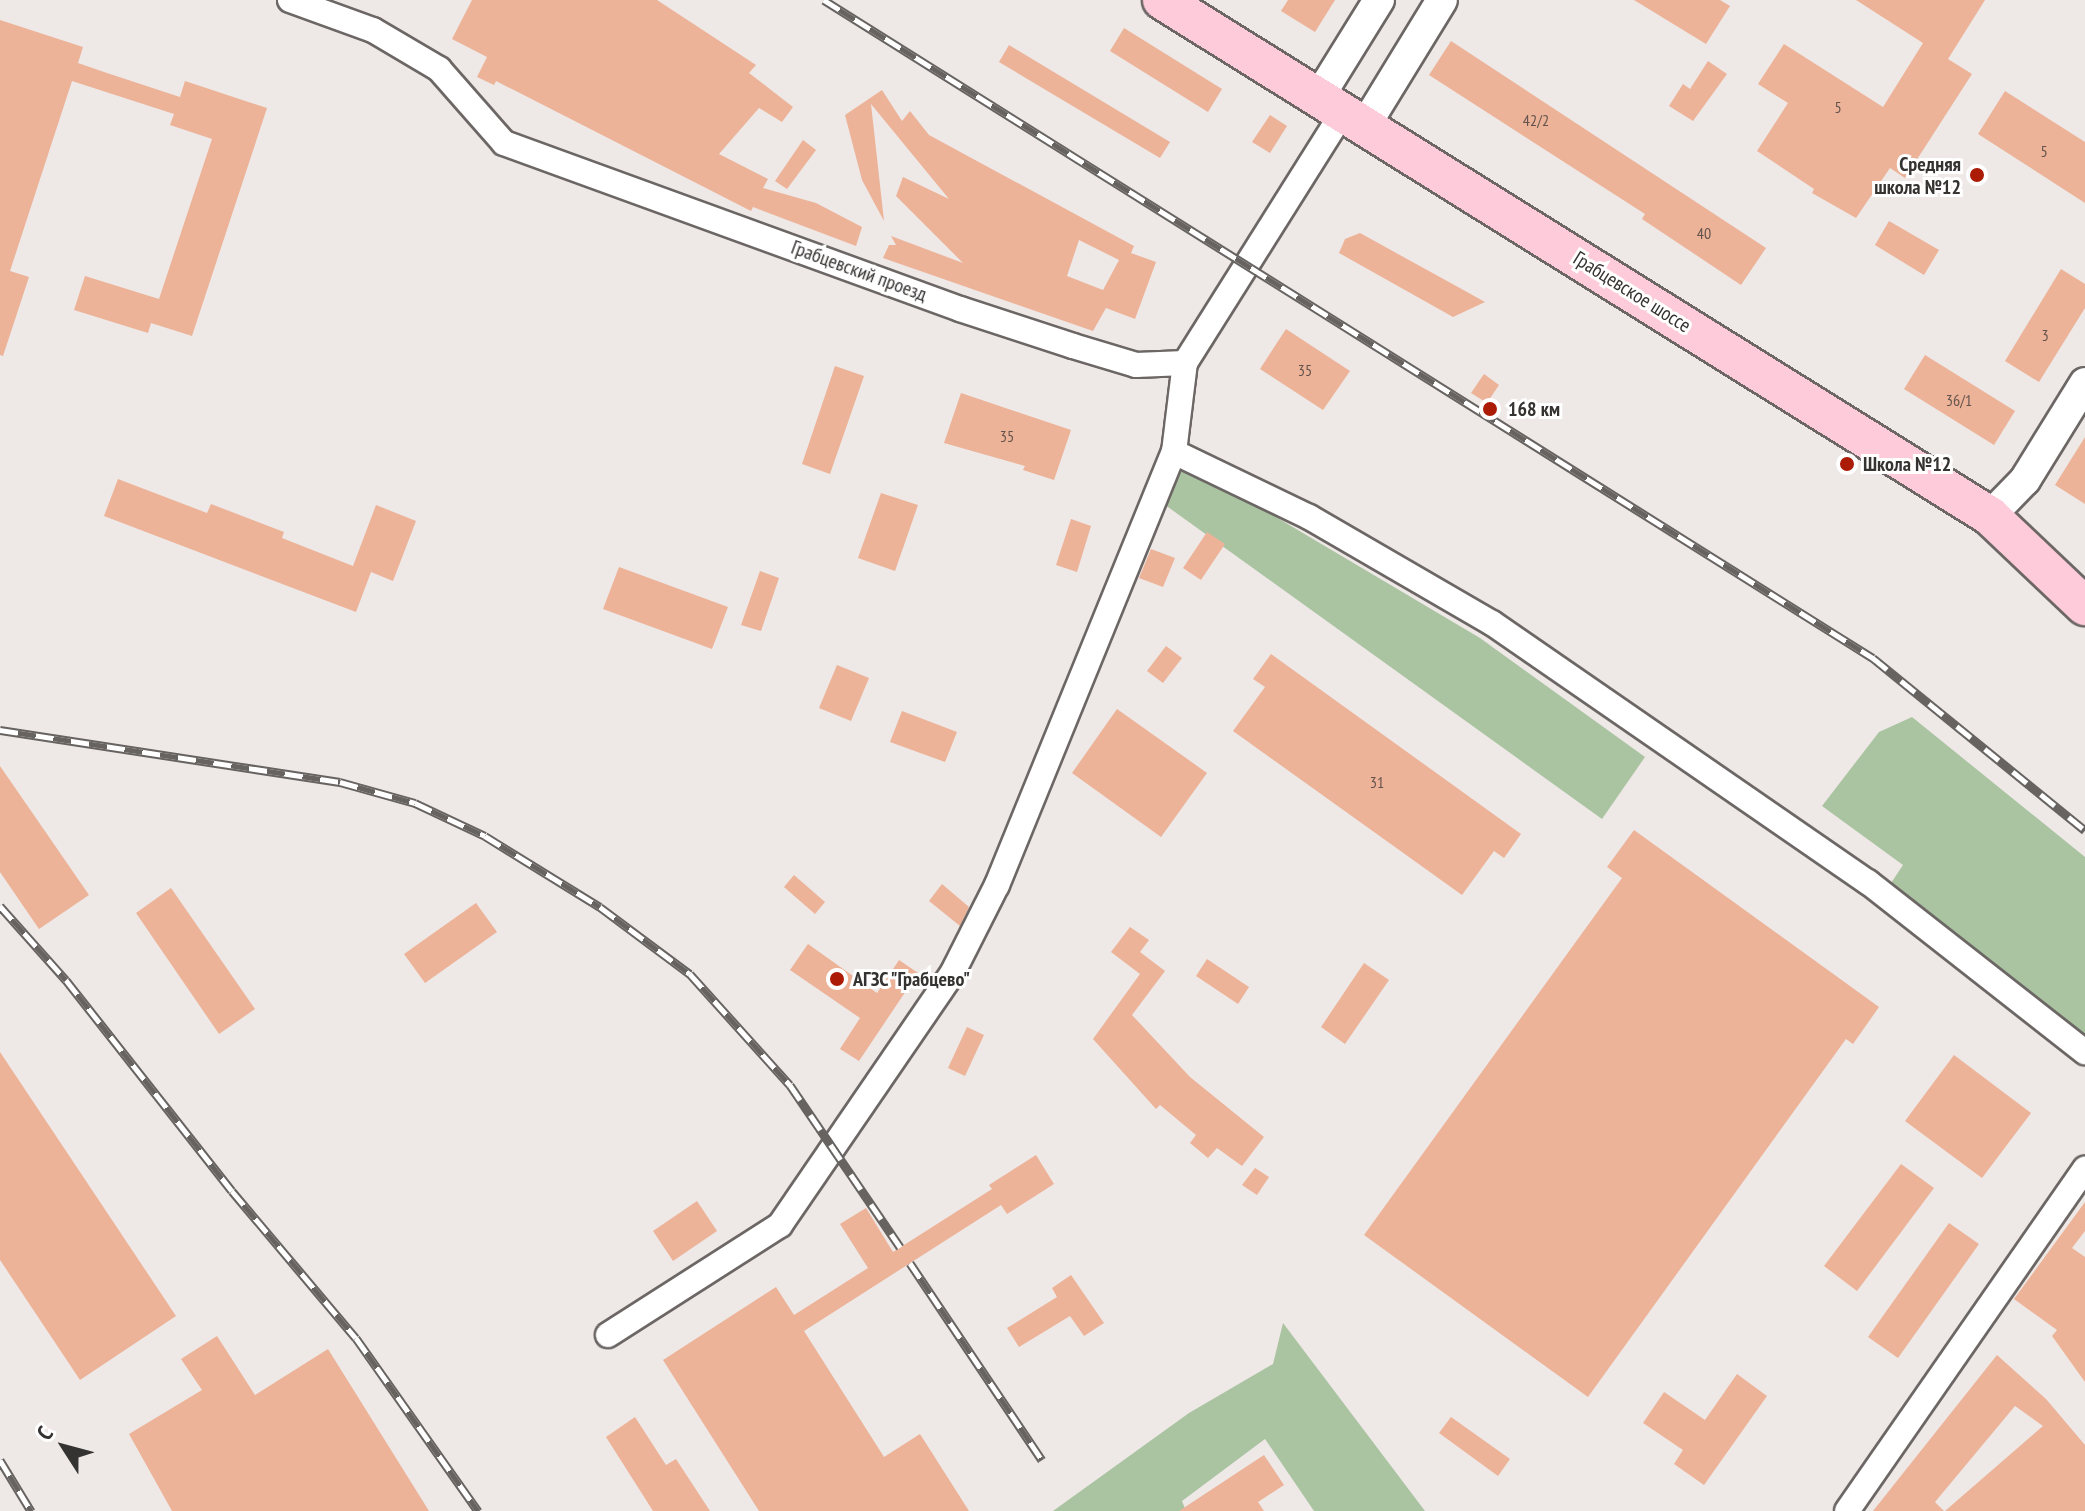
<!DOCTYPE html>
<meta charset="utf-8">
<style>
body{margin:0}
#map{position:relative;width:2085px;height:1511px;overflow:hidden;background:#eee8e6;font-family:"PT Sans Narrow",sans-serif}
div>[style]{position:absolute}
.green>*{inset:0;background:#aac4a2}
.building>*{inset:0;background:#ecb398}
.roads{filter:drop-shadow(2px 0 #6c6765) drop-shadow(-2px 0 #6c6765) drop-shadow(0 2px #6c6765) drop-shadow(0 -2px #6c6765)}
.minor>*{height:24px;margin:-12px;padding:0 12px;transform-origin:12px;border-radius:12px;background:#fff}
.tertiary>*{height:30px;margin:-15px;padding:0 15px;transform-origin:15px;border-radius:15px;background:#fff}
.primary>*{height:38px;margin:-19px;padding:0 19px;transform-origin:19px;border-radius:19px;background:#fecbda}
.rail>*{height:9px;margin-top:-4.5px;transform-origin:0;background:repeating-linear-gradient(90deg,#fff 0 18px,#666361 0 36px);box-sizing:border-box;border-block:2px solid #666361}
.dots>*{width:22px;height:22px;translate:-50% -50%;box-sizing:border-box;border:4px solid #fff;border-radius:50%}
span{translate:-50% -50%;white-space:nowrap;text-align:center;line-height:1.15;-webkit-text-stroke:6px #fff;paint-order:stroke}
.number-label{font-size:16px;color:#63534c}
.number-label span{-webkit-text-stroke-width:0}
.poi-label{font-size:20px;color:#353332;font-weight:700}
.right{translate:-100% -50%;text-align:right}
.left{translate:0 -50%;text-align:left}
.street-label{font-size:20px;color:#353332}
.north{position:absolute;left:24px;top:1407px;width:80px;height:80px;-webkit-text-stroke:6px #fff;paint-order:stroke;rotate:306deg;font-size:22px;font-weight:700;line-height:32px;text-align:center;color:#353332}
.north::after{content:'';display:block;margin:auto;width:28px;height:36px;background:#353332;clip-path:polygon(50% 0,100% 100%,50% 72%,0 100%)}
</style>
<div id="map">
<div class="green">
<i style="clip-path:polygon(1182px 467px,1237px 494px,1480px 638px,1645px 757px,1602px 819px,1161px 502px)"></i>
<i style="clip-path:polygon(1912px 717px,2085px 857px,2085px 1037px,1891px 883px,1903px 865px,1822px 806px,1879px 732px)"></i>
<i style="clip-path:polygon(1283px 1323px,1425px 1511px,1314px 1511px,1265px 1439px,1182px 1501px,1186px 1511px,1053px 1511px,1189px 1413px,1273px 1364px)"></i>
</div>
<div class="building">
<i style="clip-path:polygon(472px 0,657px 0,756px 65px,749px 73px,793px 107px,782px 122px,759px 108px,719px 154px,768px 179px,763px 188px,816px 203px,862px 227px,856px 246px,753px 207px,751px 211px,496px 81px,494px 85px,477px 77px,487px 57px,452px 39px)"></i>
<i style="clip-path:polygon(1288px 0,1335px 0,1315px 32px,1281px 11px)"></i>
<i style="clip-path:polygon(1634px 0,1720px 0,1730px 6px,1706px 44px)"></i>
<i style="clip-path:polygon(1856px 0,1985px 0,1948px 59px,1972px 74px,1905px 178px,1890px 168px,1856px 218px,1812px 193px,1814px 189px,1757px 151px,1788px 103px,1758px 84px,1784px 44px,1883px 107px,1923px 43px)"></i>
<i style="clip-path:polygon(0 20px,83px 47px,78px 63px,107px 73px,180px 97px,185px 81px,267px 108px,192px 336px,151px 323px,148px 333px,74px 310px,85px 276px,159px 299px,212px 139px,170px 125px,174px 114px,72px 81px,10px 271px,29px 277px,3px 356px,0 355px)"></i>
<i style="clip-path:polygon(1124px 28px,1222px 89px,1208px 112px,1110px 51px)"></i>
<i style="clip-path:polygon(1451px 41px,1766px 248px,1741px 285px,1642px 219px,1645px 214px,1429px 75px)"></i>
<i style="clip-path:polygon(1009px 45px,1170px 142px,1160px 158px,999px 62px)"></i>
<i style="clip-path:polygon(1708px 61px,1727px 74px,1693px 121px,1669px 106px,1683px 84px,1690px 89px)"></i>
<i style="clip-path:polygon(evenodd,882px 90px,902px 121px,910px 111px,929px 135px,1134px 246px,1131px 253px,1156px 262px,1135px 319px,1106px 308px,1093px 331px,883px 258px,889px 245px,896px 245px,891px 236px,963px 263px,896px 196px,903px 177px,949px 199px,871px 104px,884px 221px,862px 180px,845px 115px,882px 90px,1079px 240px,1119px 260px,1103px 290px,1067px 276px,1079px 240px)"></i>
<i style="clip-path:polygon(2005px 91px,2085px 142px,2085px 203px,1978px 134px)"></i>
<i style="clip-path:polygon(1270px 115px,1287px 126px,1270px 153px,1252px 142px)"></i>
<i style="clip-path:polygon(803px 140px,816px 150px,787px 189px,775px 181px)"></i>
<i style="clip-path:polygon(1889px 221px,1939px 250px,1924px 275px,1875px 245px)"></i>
<i style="clip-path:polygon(1360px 233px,1467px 292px,1485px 302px,1453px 317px,1339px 253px,1345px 239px)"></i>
<i style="clip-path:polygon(2061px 269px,2085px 284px,2085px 308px,2039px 382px,2005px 361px)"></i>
<i style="clip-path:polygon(1286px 329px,1350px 371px,1323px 410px,1260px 369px)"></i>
<i style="clip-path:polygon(1925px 355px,2015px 411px,1994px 445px,1904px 389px)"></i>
<i style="clip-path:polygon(835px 366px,864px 376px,830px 474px,802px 464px)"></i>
<i style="clip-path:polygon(1484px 374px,1499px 385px,1487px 403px,1471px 393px)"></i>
<i style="clip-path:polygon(961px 393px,1071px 430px,1054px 480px,1023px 470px,1025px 466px,944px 443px)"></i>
<i style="clip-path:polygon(2085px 437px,2085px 504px,2055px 485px)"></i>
<i style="clip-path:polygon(118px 479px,207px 513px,211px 504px,284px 532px,282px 538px,353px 566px,376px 505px,416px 521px,393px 581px,371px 572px,356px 612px,104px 516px)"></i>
<i style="clip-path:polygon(881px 493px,918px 505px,895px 571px,858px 558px)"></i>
<i style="clip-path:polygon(1071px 519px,1091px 526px,1077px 572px,1056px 565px)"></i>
<i style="clip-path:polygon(1207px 532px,1225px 544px,1201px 580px,1183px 568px)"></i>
<i style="clip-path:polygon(1151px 549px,1175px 558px,1163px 587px,1139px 578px)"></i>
<i style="clip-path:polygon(619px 567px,728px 607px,712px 649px,603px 609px)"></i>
<i style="clip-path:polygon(760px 571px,779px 578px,761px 631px,741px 625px)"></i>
<i style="clip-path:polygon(1166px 646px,1182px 658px,1163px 683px,1147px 671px)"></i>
<i style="clip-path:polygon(1271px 654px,1521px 834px,1504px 858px,1494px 851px,1462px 895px,1233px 731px,1265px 687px,1253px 679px)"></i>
<i style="clip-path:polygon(837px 665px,869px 678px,851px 721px,819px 708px)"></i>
<i style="clip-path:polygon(1117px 709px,1207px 773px,1161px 837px,1072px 773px)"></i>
<i style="clip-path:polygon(902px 711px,957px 732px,945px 762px,890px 742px)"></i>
<i style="clip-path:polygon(0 766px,89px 895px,39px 929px,0 872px)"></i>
<i style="clip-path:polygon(1634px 830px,1879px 1007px,1853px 1044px,1846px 1039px,1588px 1397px,1364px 1235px,1622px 878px,1607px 867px)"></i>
<i style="clip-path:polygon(794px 875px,825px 902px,815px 914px,784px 887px)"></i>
<i style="clip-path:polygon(942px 884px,969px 907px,960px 926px,929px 901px)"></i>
<i style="clip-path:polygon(171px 888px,255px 1009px,219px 1034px,136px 913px)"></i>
<i style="clip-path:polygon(476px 903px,497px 932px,425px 983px,404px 954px)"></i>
<i style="clip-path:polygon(1130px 927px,1149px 940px,1140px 952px,1165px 971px,1132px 1015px,1190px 1077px,1264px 1137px,1242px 1166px,1217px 1148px,1208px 1158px,1190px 1143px,1196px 1135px,1160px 1105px,1156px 1109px,1093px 1039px,1140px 974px,1111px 952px)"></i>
<i style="clip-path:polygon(808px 944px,877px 993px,899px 960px,918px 973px,859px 1061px,840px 1049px,860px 1018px,790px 970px)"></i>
<i style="clip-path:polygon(1207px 959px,1249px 987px,1238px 1004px,1196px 976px)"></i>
<i style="clip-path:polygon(1364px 963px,1389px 980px,1345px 1044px,1321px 1027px)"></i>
<i style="clip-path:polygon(967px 1027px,984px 1035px,965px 1076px,948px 1068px)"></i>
<i style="clip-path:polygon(0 1052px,176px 1316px,80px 1380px,0 1260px)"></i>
<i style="clip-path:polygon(1954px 1055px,2031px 1113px,1982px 1178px,1905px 1121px)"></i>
<i style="clip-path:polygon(1036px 1155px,1054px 1184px,1007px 1214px,1001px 1205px,804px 1331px,884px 1457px,920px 1434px,969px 1511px,759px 1511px,663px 1360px,776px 1287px,794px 1315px,868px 1268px,840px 1224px,866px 1208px,893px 1252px,992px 1189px,989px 1185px)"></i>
<i style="clip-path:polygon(1901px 1164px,1934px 1188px,1857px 1291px,1824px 1266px)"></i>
<i style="clip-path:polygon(1255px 1168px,1269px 1177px,1257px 1195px,1242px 1185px)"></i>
<i style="clip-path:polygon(697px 1201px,717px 1231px,673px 1261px,653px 1231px)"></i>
<i style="clip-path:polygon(2085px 1202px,2085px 1231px,2072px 1248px,2085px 1257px,2085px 1382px,2052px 1336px,2057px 1330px,2014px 1299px)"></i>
<i style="clip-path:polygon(1949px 1223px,1979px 1244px,1898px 1358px,1868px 1337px)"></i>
<i style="clip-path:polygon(1071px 1275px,1104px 1323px,1084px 1336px,1070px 1316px,1019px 1347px,1007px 1328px,1057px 1297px,1052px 1288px)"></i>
<i style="clip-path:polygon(217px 1336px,255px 1395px,328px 1349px,429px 1511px,172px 1511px,129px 1434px,202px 1390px,181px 1359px)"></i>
<i style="clip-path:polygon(1997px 1355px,2046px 1399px,2085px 1445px,2085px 1511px,1945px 1511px,2043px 1426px,2015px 1406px,1935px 1502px,1944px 1511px,1873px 1511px)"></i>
<i style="clip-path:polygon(1737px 1374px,1767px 1396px,1704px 1485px,1674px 1464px,1683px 1450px,1643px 1423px,1664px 1392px,1705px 1420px)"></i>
<i style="clip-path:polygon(635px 1417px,666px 1465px,676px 1459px,710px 1511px,653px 1511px,606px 1437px)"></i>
<i style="clip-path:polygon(1451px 1417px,1510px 1459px,1498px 1476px,1439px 1433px)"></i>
<i style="clip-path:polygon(1264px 1455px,1284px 1485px,1258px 1502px,1264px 1511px,1179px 1511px)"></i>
</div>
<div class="roads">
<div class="minor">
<i style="left:290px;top:0;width:88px;rotate:19.9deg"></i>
<i style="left:373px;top:30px;width:77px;rotate:30.6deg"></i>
<i style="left:439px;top:69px;width:98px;rotate:48.7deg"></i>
<i style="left:504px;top:143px;width:485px;rotate:20deg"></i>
<i style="left:960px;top:309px;width:119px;rotate:18.1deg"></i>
<i style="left:1073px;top:346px;width:66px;rotate:16.8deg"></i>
<i style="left:1136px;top:365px;width:49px;rotate:-2.3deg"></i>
<i style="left:1174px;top:452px;width:150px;rotate:25.7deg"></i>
<i style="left:1309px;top:517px;width:211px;rotate:30.1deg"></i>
<i style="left:1492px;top:623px;width:457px;rotate:34.6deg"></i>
<i style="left:1868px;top:882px;width:276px;rotate:38.1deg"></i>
<i style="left:608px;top:1335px;width:204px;rotate:-32.6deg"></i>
<i style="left:780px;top:1225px;width:306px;rotate:-55.6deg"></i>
<i style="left:953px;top:972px;width:97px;rotate:-63.2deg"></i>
<i style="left:997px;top:885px;width:468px;rotate:-67.8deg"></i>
<i style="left:1174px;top:452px;width:90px;rotate:-83deg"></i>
<i style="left:1185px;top:363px;width:298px;rotate:-57.8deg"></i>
<i style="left:1847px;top:1511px;width:417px;rotate:-55.2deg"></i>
</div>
<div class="tertiary">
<i style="left:1320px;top:95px;width:112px;rotate:-58.2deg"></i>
<i style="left:1366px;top:124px;width:145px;rotate:-58.5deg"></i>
<i style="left:1990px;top:516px;width:50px;rotate:-45.8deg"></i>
<i style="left:2025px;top:480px;width:114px;rotate:-58.3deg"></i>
</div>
<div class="primary">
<i style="left:1162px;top:0;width:976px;rotate:31.93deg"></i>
<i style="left:1990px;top:516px;width:131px;rotate:43.5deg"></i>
</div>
</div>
<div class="rail">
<i style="left:824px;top:0;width:1238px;rotate:32.1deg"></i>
<i style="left:1873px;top:658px;width:273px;rotate:39.1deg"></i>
<i style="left:0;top:730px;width:344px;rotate:8.7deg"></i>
<i style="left:340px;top:782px;width:78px;rotate:15.6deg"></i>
<i style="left:415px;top:803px;width:77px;rotate:25.2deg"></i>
<i style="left:485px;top:836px;width:135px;rotate:31.7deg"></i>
<i style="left:600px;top:907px;width:112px;rotate:36.7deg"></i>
<i style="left:690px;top:974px;width:149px;rotate:48deg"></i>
<i style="left:790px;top:1085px;width:196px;rotate:55.8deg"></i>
<i style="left:0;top:906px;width:99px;rotate:48.3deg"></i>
<i style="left:66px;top:980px;width:268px;rotate:51.8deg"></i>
<i style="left:232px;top:1191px;width:192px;rotate:49.9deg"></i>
<i style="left:356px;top:1338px;width:212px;rotate:54.8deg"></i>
<i style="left:910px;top:1263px;width:237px;rotate:56.2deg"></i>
<i style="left:0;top:1460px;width:60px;rotate:58.7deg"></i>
</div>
<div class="dots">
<i style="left:1977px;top:175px;background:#ab1b05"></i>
<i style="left:1490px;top:409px;background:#ab1b05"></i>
<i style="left:1847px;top:464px;background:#ab1b05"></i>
<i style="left:837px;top:979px;background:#ab1b05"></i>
</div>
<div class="number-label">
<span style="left:1838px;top:107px">5</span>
<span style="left:1536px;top:120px">42/2</span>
<span style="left:2044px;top:151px">5</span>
<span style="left:1704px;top:233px">40</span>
<span style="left:2045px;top:335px">3</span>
<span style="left:1305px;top:370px">35</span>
<span style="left:1959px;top:400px">36/1</span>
<span style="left:1007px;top:436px">35</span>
<span style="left:1377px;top:782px">31</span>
</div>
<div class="poi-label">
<span class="right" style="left:1961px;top:176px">Средняя<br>школа №12</span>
<span class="left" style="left:1508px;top:409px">168 км</span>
<span class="left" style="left:1863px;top:464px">Школа №12</span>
<span class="left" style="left:853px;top:979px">АГЗС "Грабцево"</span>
</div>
<div class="street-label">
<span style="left:859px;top:271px;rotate:20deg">Грабцевский проезд</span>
<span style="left:1632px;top:292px;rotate:32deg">Грабцевское шоссе</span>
</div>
<div class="north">С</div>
</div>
